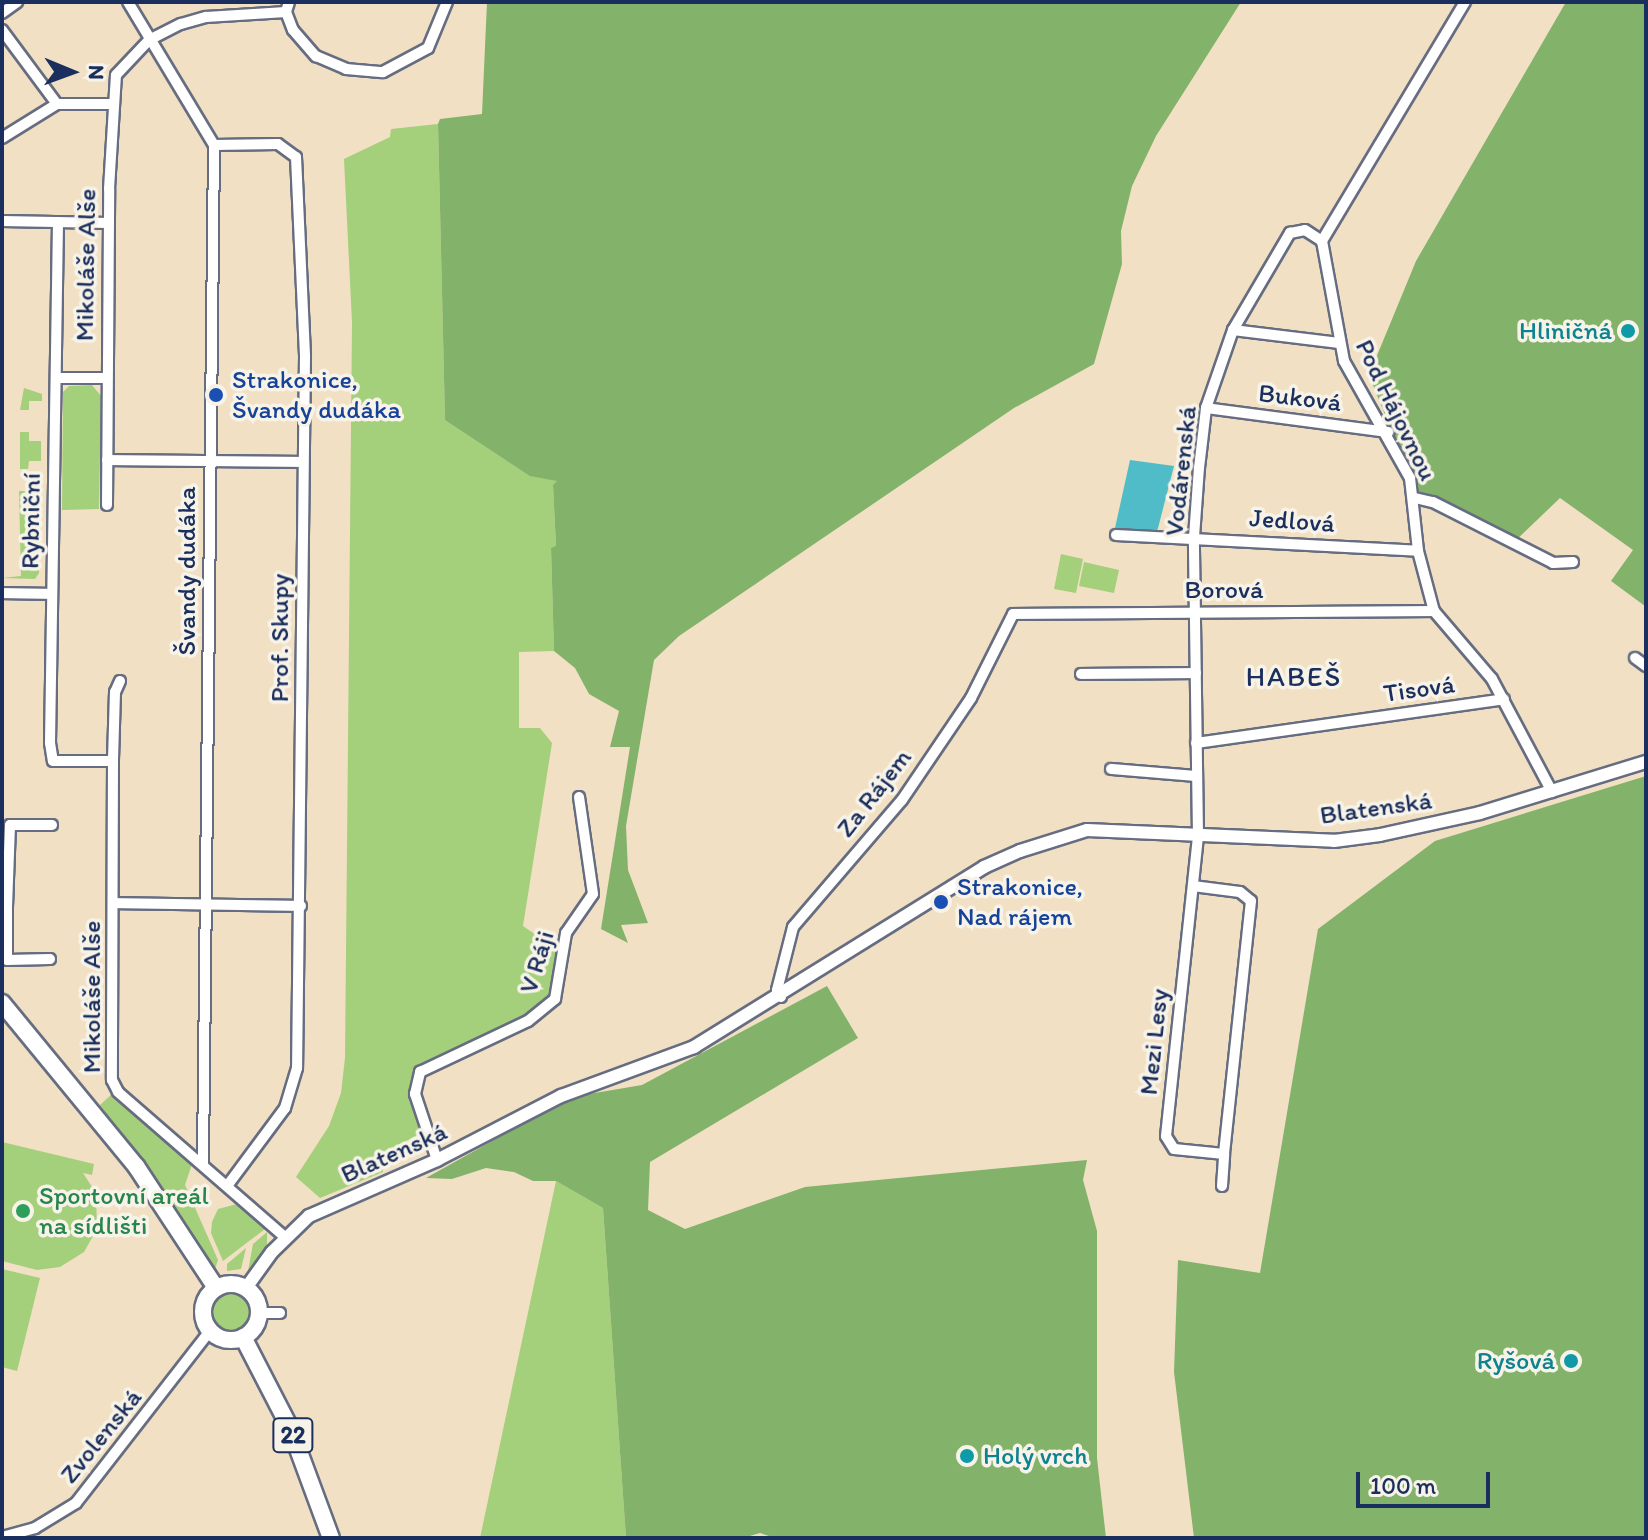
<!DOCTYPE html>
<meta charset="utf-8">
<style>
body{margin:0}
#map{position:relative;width:1648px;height:1540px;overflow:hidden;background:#f1e0c3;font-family:Itim,sans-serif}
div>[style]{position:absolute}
.green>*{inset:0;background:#a4cf7b}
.round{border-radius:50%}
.forest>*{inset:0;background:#83b26b}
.water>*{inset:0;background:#4fbcc8}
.roads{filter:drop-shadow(2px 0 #666d81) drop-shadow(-2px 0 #666d81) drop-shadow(0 2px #666d81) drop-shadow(0 -2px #666d81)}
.minor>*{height:10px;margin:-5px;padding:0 5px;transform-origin:5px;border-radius:5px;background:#fff}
.tertiary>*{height:12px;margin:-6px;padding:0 6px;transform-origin:6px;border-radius:6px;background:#fff}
.primary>*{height:16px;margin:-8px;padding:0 8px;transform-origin:8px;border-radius:8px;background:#fff}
.primary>.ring{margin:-8px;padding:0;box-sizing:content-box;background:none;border:16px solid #fff;border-radius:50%}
.dots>*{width:22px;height:22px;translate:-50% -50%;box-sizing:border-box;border:4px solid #f7f3e8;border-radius:50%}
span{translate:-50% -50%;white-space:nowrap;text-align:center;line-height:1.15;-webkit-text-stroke:7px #f7f3e8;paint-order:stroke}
.shield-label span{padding:2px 6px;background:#f7f3e8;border:2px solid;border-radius:6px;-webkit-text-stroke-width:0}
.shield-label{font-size:24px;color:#1b2f5e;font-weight:700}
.street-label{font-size:26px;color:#1b2f5e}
.culture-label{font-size:26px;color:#0d838f}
.right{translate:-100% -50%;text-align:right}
.left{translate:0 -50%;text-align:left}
.transit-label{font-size:26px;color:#164399}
.leisure-label{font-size:26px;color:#27864d}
.neighbourhood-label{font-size:28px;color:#1b2f5e;letter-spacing:2px}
.frame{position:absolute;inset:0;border:4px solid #1b2f5e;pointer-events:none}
.north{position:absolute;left:32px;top:32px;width:80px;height:80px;-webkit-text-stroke:6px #f7f3e8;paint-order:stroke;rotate:91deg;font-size:22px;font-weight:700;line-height:32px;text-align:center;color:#1b2f5e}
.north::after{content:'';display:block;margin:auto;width:28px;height:36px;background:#1b2f5e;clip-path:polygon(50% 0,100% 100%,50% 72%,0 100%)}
.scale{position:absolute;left:1356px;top:1472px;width:134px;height:36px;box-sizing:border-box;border:4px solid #1b2f5e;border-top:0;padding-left:10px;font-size:24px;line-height:28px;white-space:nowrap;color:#1b2f5e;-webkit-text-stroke:6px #f7f3e8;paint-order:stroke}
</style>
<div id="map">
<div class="green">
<i style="clip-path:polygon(438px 124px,445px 420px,558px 481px,553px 485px,556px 547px,551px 548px,554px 651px,519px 652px,519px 728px,540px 728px,552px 743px,523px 926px,558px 950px,554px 1004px,426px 1067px,412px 1088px,426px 1140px,422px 1133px,380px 1154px,383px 1172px,320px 1198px,296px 1177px,329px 1126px,341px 1093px,345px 1058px,352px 322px,344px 159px,390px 137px,391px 129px)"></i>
<i style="clip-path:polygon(92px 385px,101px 396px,99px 509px,62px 510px,63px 392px,69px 386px)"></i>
<i style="clip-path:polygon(24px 388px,42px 394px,42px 401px,29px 401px,29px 410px,20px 410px)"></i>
<i style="clip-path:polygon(20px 432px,29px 432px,29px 441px,41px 441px,41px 461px,29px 461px,28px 469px,20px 469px)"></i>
<i style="clip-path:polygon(19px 491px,28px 491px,28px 500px,41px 500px,39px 573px,35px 579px,2px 578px,21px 576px)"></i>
<i style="clip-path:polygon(1061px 554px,1083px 559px,1076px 593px,1054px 589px)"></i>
<i style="clip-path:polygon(1084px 562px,1119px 570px,1114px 593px,1079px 586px)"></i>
<i style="clip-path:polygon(113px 1093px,192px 1164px,185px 1185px,218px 1260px,215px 1269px,100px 1105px)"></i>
<i style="clip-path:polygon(2px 1142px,94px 1164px,92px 1175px,83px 1173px,96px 1193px,97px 1229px,84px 1252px,60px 1267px,37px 1270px,2px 1261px)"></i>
<i style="clip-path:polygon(556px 1181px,603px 1208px,626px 1538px,480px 1538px)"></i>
<i style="clip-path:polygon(237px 1204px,265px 1229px,223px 1261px,211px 1233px,212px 1222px,218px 1209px)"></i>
<i style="clip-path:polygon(267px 1232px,267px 1249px,248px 1271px,253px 1244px)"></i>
<i style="clip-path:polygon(246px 1248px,241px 1269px,227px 1271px,227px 1264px)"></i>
<i style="clip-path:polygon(2px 1269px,40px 1278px,17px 1371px,2px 1367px)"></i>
<i class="round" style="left:210px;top:1290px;width:42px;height:42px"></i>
</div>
<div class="forest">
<i style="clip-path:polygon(487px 2px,1241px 2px,1156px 136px,1132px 186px,1121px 231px,1122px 264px,1094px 364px,1014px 408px,679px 636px,654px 660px,626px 826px,628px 870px,648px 923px,621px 925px,628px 943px,601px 929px,630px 747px,610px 747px,619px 711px,589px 694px,575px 668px,554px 651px,551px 548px,556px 546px,553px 485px,557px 481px,530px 476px,445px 420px,438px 124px,440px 119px,482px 114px)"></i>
<i style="clip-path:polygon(1566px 2px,1646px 2px,1645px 606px,1611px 581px,1633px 550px,1560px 498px,1511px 545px,1417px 495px,1369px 375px,1416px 261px)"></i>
<i style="clip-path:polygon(1646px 776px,1646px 1538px,1194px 1538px,1174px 1372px,1178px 1260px,1260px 1273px,1318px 929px,1435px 841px)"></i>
<i style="clip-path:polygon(827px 986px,858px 1038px,650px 1162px,648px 1210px,685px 1229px,805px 1187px,1087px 1160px,1083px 1180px,1097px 1231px,1097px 1458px,1106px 1538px,775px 1538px,760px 1533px,743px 1538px,626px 1538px,603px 1208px,556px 1181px,533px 1181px,514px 1172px,486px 1168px,452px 1179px,426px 1178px,571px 1097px,642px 1085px)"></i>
</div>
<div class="water">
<i style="clip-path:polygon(1130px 460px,1174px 466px,1157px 532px,1115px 528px)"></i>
</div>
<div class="roads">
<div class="minor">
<i style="left:128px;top:2px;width:167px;rotate:59deg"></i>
<i style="left:214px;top:145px;width:1020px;rotate:90.62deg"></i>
<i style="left:289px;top:2px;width:10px;rotate:107deg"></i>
<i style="left:286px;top:12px;width:19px;rotate:69deg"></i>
<i style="left:293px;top:30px;width:35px;rotate:49deg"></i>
<i style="left:316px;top:56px;width:33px;rotate:23deg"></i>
<i style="left:346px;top:69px;width:37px;rotate:5deg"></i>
<i style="left:383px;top:72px;width:51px;rotate:-28.1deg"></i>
<i style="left:428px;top:48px;width:50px;rotate:-67.6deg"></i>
<i style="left:1465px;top:2px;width:279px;rotate:120.9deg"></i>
<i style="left:1322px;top:241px;width:122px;rotate:79.6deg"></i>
<i style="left:1344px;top:361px;width:134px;rotate:60.6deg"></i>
<i style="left:1410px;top:478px;width:73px;rotate:83.7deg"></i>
<i style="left:1418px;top:551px;width:62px;rotate:75.1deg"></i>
<i style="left:1434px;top:611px;width:89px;rotate:49.5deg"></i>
<i style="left:1492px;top:679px;width:128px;rotate:62deg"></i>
<i style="left:2px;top:13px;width:19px;rotate:-36deg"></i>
<i style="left:2px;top:30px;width:92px;rotate:53.4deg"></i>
<i style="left:2px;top:138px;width:65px;rotate:-31.7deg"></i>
<i style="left:57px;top:104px;width:54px"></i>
<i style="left:214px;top:145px;width:64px;rotate:-0.9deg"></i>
<i style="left:278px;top:144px;width:22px;rotate:36deg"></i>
<i style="left:296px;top:157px;width:200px;rotate:87.4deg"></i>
<i style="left:305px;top:357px;width:711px;rotate:90.64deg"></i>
<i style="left:297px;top:1068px;width:42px;rotate:106.7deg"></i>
<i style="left:285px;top:1108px;width:97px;rotate:126.6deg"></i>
<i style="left:2px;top:221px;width:107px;rotate:1.1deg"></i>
<i style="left:58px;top:222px;width:521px;rotate:90.88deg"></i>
<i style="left:50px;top:743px;width:18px;rotate:81deg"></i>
<i style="left:53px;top:761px;width:60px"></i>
<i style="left:1233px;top:330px;width:107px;rotate:7deg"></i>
<i style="left:56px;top:378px;width:51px"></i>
<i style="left:1206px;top:408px;width:184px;rotate:7.5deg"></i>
<i style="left:107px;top:460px;width:196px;rotate:0.6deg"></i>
<i style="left:1415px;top:498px;width:18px;rotate:13deg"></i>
<i style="left:1433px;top:502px;width:135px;rotate:26.9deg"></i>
<i style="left:1553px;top:563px;width:20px;rotate:-3deg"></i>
<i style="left:107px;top:505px;width:316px;rotate:-89.6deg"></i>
<i style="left:109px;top:189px;width:114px;rotate:-86.5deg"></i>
<i style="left:116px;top:75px;width:48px;rotate:-46.7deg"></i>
<i style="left:149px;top:40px;width:36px;rotate:-27deg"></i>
<i style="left:181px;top:24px;width:26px;rotate:-16deg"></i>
<i style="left:206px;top:17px;width:80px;rotate:-3.6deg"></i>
<i style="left:1116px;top:535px;width:302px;rotate:3deg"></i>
<i style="left:2px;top:593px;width:50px;rotate:1.1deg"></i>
<i style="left:1635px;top:658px;width:14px;rotate:36deg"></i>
<i style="left:1081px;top:674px;width:115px;rotate:-0.5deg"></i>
<i style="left:120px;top:681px;width:12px;rotate:114deg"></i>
<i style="left:115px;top:692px;width:69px;rotate:91.7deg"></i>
<i style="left:113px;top:761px;width:319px;rotate:90.2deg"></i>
<i style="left:112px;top:1080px;width:13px;rotate:63deg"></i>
<i style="left:118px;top:1092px;width:221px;rotate:41deg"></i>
<i style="left:1196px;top:743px;width:311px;rotate:-8.1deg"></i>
<i style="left:1111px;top:769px;width:86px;rotate:4.7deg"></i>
<i style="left:1193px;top:886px;width:47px;rotate:7.3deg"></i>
<i style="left:1240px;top:892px;width:14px;rotate:39deg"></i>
<i style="left:1251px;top:901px;width:254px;rotate:96.1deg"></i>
<i style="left:1224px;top:1154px;width:50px;rotate:-174.3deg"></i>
<i style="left:1174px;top:1149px;width:15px;rotate:-122deg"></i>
<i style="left:1166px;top:1136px;width:302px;rotate:-83.9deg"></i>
<i style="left:1198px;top:836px;width:299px;rotate:-90.8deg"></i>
<i style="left:1194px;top:537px;width:69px;rotate:-85.9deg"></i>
<i style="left:1199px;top:468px;width:60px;rotate:-83.3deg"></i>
<i style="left:1206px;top:408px;width:83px;rotate:-70.9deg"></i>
<i style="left:1233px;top:330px;width:113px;rotate:-59.6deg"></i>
<i style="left:1290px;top:233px;width:15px;rotate:-11deg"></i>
<i style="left:1305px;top:230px;width:20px;rotate:33deg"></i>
<i style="left:113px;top:903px;width:188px;rotate:0.9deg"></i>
<i style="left:50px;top:959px;width:43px;rotate:178.7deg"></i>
<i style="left:7px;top:960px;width:53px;rotate:-90deg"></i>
<i style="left:7px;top:907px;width:82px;rotate:-87.9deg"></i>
<i style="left:10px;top:825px;width:42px"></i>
<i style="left:781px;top:997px;width:8px;rotate:-120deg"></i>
<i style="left:777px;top:990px;width:65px;rotate:-75.7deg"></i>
<i style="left:793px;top:927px;width:167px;rotate:-49.4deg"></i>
<i style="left:902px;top:800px;width:123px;rotate:-55.9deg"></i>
<i style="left:971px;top:698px;width:94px;rotate:-63.4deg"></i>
<i style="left:1013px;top:614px;width:421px;rotate:-0.4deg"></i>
<i style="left:437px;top:1160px;width:70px;rotate:-108.4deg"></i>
<i style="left:415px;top:1094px;width:23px;rotate:-77deg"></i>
<i style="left:420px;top:1072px;width:119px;rotate:-25.3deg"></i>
<i style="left:528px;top:1021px;width:35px;rotate:-39deg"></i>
<i style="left:555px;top:999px;width:67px;rotate:-80.5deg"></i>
<i style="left:566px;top:933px;width:47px;rotate:-55.3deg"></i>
<i style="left:593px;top:894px;width:98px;rotate:-98.2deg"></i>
<i style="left:1222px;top:1186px;width:32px;rotate:-86deg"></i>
<i style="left:259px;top:1313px;width:21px"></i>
<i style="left:2px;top:1537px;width:34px;rotate:-15deg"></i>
<i style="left:35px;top:1528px;width:48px;rotate:-31.4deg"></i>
<i style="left:76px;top:1503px;width:218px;rotate:-52.1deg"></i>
</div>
<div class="tertiary">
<i style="left:246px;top:1288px;width:44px;rotate:-54.2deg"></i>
<i style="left:272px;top:1252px;width:52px;rotate:-44.2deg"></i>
<i style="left:309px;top:1216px;width:140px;rotate:-23.6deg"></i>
<i style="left:437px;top:1160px;width:140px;rotate:-27.3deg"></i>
<i style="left:561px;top:1096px;width:142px;rotate:-20.2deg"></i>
<i style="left:694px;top:1047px;width:341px;rotate:-31.8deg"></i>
<i style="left:984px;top:867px;width:39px;rotate:-24deg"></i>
<i style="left:1020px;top:851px;width:70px;rotate:-17.4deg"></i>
<i style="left:1087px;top:830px;width:247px;rotate:2.5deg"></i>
<i style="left:1334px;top:841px;width:46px;rotate:-7.4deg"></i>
<i style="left:1380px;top:835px;width:102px;rotate:-12.4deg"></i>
<i style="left:1480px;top:813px;width:174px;rotate:-17.1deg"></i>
</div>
<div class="primary">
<i style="left:2px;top:1003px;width:211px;rotate:50.6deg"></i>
<i style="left:136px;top:1166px;width:146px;rotate:56.7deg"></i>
<i class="ring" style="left:203px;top:1284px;width:40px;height:40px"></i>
<i style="left:243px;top:1337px;width:105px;rotate:62.7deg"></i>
<i style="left:291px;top:1430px;width:115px;rotate:69.7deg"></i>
</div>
</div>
<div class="dots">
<i style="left:1628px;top:331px;background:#0f9aa8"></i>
<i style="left:216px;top:395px;background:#1a4fb4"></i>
<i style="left:941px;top:902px;background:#1a4fb4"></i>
<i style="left:23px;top:1211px;background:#2e9e5b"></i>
<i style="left:1571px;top:1361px;background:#0f9aa8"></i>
<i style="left:967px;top:1456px;background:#0f9aa8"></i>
</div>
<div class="shield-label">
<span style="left:293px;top:1435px">22</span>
</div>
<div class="street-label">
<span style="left:86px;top:265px;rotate:-89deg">Mikoláše Alše</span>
<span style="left:1300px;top:398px;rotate:7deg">Buková</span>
<span style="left:1396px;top:410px;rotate:64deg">Pod Hájovnou</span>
<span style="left:1181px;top:471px;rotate:-84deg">Vodárenská</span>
<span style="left:31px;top:521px;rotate:-89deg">Rybniční</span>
<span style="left:1292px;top:521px;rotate:4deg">Jedlová</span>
<span style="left:187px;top:571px;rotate:-90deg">Švandy dudáka</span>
<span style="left:1224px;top:590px">Borová</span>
<span style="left:280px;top:638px;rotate:-90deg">Prof. Skupy</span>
<span style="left:1419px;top:689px;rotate:-8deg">Tisová</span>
<span style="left:874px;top:793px;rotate:-52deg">Za Rájem</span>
<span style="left:1376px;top:808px;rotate:-8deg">Blatenská</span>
<span style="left:537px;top:962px;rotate:-73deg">V Ráji</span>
<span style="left:92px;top:997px;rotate:-90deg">Mikoláše Alše</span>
<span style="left:1154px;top:1042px;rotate:-84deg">Mezi Lesy</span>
<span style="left:394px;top:1153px;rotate:-24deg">Blatenská</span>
<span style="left:101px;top:1436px;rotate:-51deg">Zvolenská</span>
</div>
<div class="culture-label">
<span class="right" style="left:1612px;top:331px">Hliničná</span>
<span class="right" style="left:1555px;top:1361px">Ryšová</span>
<span class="left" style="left:983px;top:1456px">Holý vrch</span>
</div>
<div class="transit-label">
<span class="left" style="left:232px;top:395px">Strakonice,<br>Švandy dudáka</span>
<span class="left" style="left:957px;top:902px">Strakonice,<br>Nad rájem</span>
</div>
<div class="leisure-label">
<span class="left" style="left:39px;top:1211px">Sportovní areál<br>na sídlišti</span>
</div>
<div class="neighbourhood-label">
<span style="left:1294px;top:676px">HABEŠ</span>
</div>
<div class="frame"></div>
<div class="north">N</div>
<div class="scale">100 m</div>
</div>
